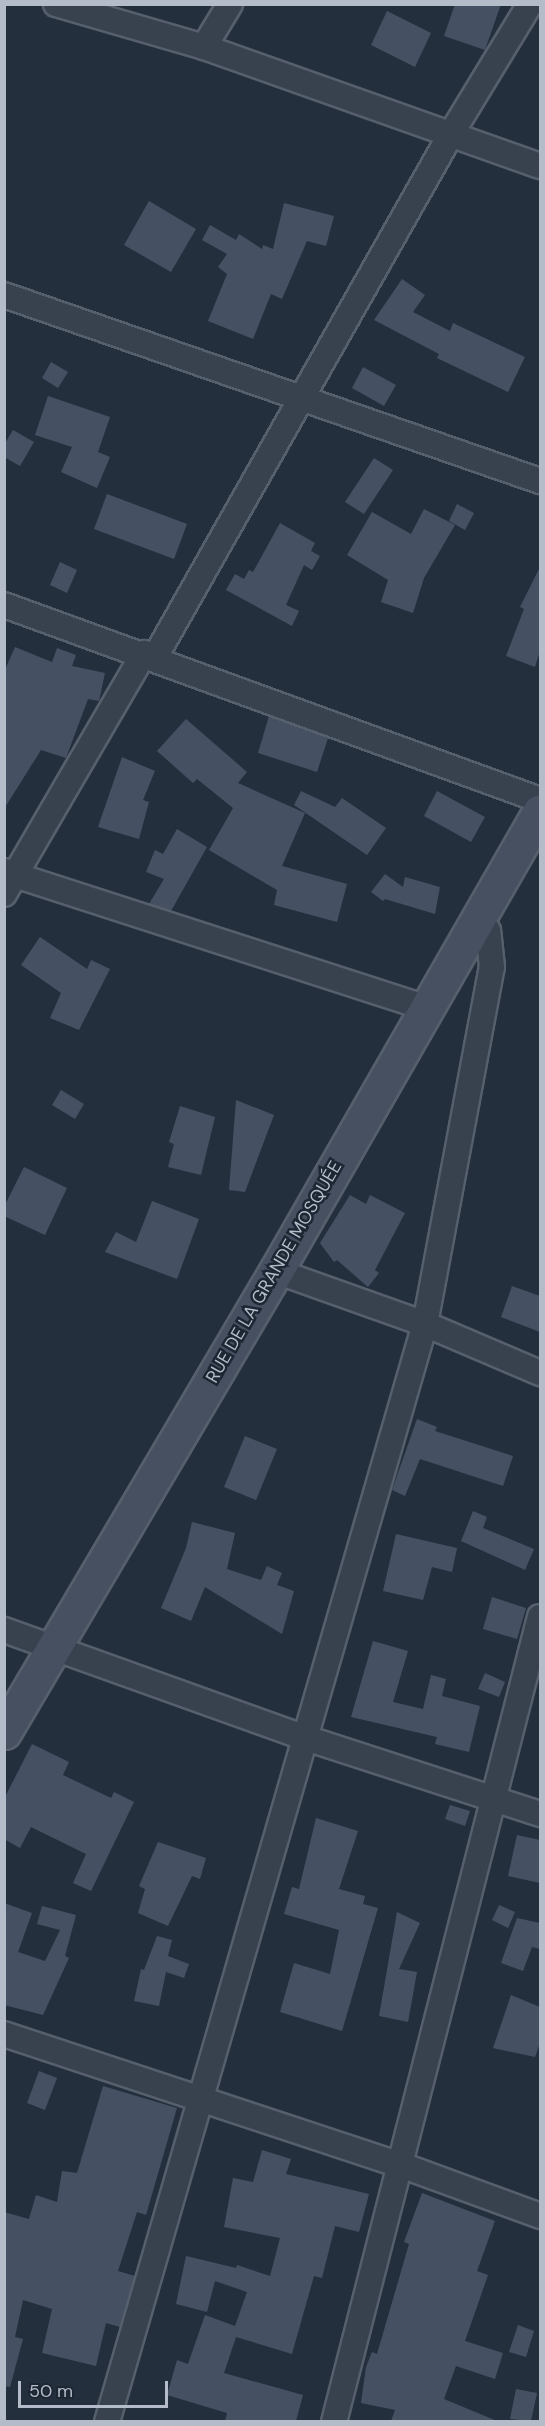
<!DOCTYPE html>
<meta charset="utf-8">
<style>
body{margin:0}
#map{position:relative;width:545px;height:2426px;overflow:hidden;background:#242f3e;font-family:"DM Sans",sans-serif}
div>[style]{position:absolute}
.building>*{inset:0;background:#455162}
.roads{filter:drop-shadow(2px 0 #565f6c) drop-shadow(-2px 0 #565f6c) drop-shadow(0 2px #565f6c) drop-shadow(0 -2px #565f6c)}
.street>*{height:24px;margin:-12px;padding:0 12px;transform-origin:12px;border-radius:12px;background:#38414e}
.secondary>*{height:33px;margin:-16.5px;padding:0 16.5px;transform-origin:16.5px;border-radius:16.5px;background:#465061}
span{translate:-50% -50%;white-space:nowrap;text-align:center;line-height:1.15;-webkit-text-stroke:5px #1d2633;paint-order:stroke}
.street-label{font-size:18px;color:#b4bcc9}
.frame{position:absolute;inset:0;border:6px solid #b4bcc9;pointer-events:none}
.scale{position:absolute;left:18px;top:2381px;width:150px;height:27px;box-sizing:border-box;border:3px solid #b4bcc9;border-top:0;padding-left:8px;font-size:18px;line-height:21px;white-space:nowrap;color:#b4bcc9;-webkit-text-stroke:4px #1d2633;paint-order:stroke}
</style>
<div id="map">
<div class="building">
<i style="clip-path:polygon(455px 4px,501px 4px,485px 50px,444px 36px)"></i>
<i style="clip-path:polygon(387px 11px,431px 33px,415px 67px,371px 45px)"></i>
<i style="clip-path:polygon(149px 201px,196px 229px,171px 272px,124px 245px)"></i>
<i style="clip-path:polygon(284px 203px,334px 216px,326px 246px,307px 241px,282px 299px,271px 294px,253px 339px,208px 321px,227px 274px,218px 267px,227px 254px,202px 240px,210px 225px,236px 240px,239px 234px,262px 249px,263px 245px,273px 249px)"></i>
<i style="clip-path:polygon(402px 279px,425px 295px,413px 312px,450px 331px,453px 323px,525px 357px,508px 392px,437px 358px,439px 354px,374px 320px)"></i>
<i style="clip-path:polygon(51px 362px,68px 372px,58px 388px,42px 378px)"></i>
<i style="clip-path:polygon(363px 367px,396px 385px,384px 406px,352px 388px)"></i>
<i style="clip-path:polygon(48px 396px,110px 417px,98px 452px,110px 457px,97px 488px,61px 472px,72px 447px,35px 435px)"></i>
<i style="clip-path:polygon(13px 430px,34px 442px,20px 466px,4px 457px,4px 445px)"></i>
<i style="clip-path:polygon(374px 458px,393px 470px,364px 514px,345px 502px)"></i>
<i style="clip-path:polygon(107px 494px,187px 524px,174px 559px,94px 529px)"></i>
<i style="clip-path:polygon(457px 504px,474px 513px,465px 530px,449px 521px)"></i>
<i style="clip-path:polygon(424px 509px,455px 525px,424px 578px,413px 613px,381px 602px,388px 580px,347px 555px,372px 512px,411px 534px)"></i>
<i style="clip-path:polygon(280px 523px,315px 543px,311px 551px,320px 556px,312px 570px,304px 565px,286px 605px,299px 611px,292px 626px,226px 590px,235px 574px,244px 579px,249px 570px,253px 572px)"></i>
<i style="clip-path:polygon(60px 562px,77px 570px,67px 593px,50px 585px)"></i>
<i style="clip-path:polygon(540px 567px,540px 651px,535px 667px,506px 656px,524px 609px,520px 607px)"></i>
<i style="clip-path:polygon(15px 647px,52px 662px,57px 648px,76px 655px,72px 666px,105px 673px,99px 701px,88px 699px,66px 758px,41px 750px,4px 809px,4px 672px)"></i>
<i style="clip-path:polygon(269px 716px,328px 738px,317px 772px,258px 753px)"></i>
<i style="clip-path:polygon(186px 719px,247px 772px,238px 783px,305px 813px,282px 866px,347px 884px,337px 922px,274px 905px,277px 890px,209px 850px,233px 808px,197px 779px,193px 783px,157px 751px)"></i>
<i style="clip-path:polygon(122px 757px,155px 771px,143px 800px,149px 802px,139px 839px,98px 827px)"></i>
<i style="clip-path:polygon(301px 791px,335px 807px,342px 798px,386px 828px,367px 855px,294px 805px)"></i>
<i style="clip-path:polygon(437px 791px,485px 817px,471px 842px,424px 816px)"></i>
<i style="clip-path:polygon(177px 829px,207px 847px,171px 911px,149px 904px,164px 879px,146px 872px,155px 850px,163px 854px)"></i>
<i style="clip-path:polygon(385px 874px,403px 887px,405px 877px,440px 887px,435px 914px,385px 899px,383px 901px,371px 892px)"></i>
<i style="clip-path:polygon(40px 937px,87px 969px,91px 960px,110px 969px,79px 1030px,50px 1018px,61px 993px,21px 965px)"></i>
<i style="clip-path:polygon(61px 1090px,84px 1104px,75px 1119px,52px 1105px)"></i>
<i style="clip-path:polygon(236px 1100px,274px 1115px,245px 1192px,229px 1190px)"></i>
<i style="clip-path:polygon(180px 1106px,215px 1117px,201px 1175px,168px 1167px,174px 1144px,169px 1142px)"></i>
<i style="clip-path:polygon(24px 1167px,67px 1188px,45px 1235px,4px 1216px,4px 1207px)"></i>
<i style="clip-path:polygon(350px 1195px,366px 1204px,370px 1195px,405px 1213px,375px 1270px,379px 1273px,368px 1287px,337px 1260px,334px 1262px,320px 1243px)"></i>
<i style="clip-path:polygon(152px 1201px,199px 1219px,177px 1279px,105px 1252px,116px 1232px,136px 1242px)"></i>
<i style="clip-path:polygon(512px 1286px,540px 1296px,540px 1332px,501px 1317px)"></i>
<i style="clip-path:polygon(417px 1419px,437px 1427px,435px 1431px,513px 1456px,503px 1486px,420px 1459px,405px 1496px,392px 1490px)"></i>
<i style="clip-path:polygon(245px 1436px,277px 1449px,256px 1500px,224px 1487px)"></i>
<i style="clip-path:polygon(473px 1511px,487px 1517px,483px 1528px,534px 1549px,525px 1570px,461px 1541px)"></i>
<i style="clip-path:polygon(192px 1522px,235px 1533px,227px 1569px,261px 1580px,267px 1566px,282px 1573px,277px 1585px,294px 1591px,282px 1634px,205px 1587px,191px 1621px,161px 1608px,186px 1548px)"></i>
<i style="clip-path:polygon(396px 1534px,457px 1548px,452px 1572px,432px 1567px,423px 1600px,383px 1591px)"></i>
<i style="clip-path:polygon(492px 1597px,526px 1608px,517px 1639px,483px 1629px)"></i>
<i style="clip-path:polygon(373px 1641px,408px 1651px,393px 1702px,423px 1709px,431px 1675px,446px 1679px,442px 1696px,480px 1706px,469px 1752px,435px 1744px,437px 1737px,351px 1717px)"></i>
<i style="clip-path:polygon(485px 1673px,505px 1682px,499px 1697px,478px 1689px)"></i>
<i style="clip-path:polygon(32px 1744px,69px 1762px,63px 1775px,111px 1798px,114px 1792px,134px 1802px,91px 1891px,73px 1883px,86px 1854px,31px 1827px,20px 1848px,4px 1839px,4px 1799px)"></i>
<i style="clip-path:polygon(450px 1805px,470px 1811px,465px 1826px,445px 1819px)"></i>
<i style="clip-path:polygon(316px 1818px,358px 1831px,339px 1889px,365px 1896px,363px 1904px,378px 1908px,342px 2031px,280px 2012px,294px 1963px,330px 1974px,339px 1930px,284px 1914px,292px 1887px,299px 1889px)"></i>
<i style="clip-path:polygon(517px 1835px,540px 1840px,540px 1883px,508px 1876px)"></i>
<i style="clip-path:polygon(158px 1842px,206px 1858px,200px 1879px,192px 1876px,168px 1926px,138px 1913px,145px 1889px,139px 1886px)"></i>
<i style="clip-path:polygon(4px 1903px,32px 1913px,18px 1952px,45px 1961px,60px 1930px,37px 1924px,42px 1906px,76px 1915px,65px 1956px,69px 1958px,43px 2015px,4px 2005px)"></i>
<i style="clip-path:polygon(499px 1905px,515px 1912px,508px 1928px,492px 1920px)"></i>
<i style="clip-path:polygon(397px 1912px,420px 1923px,399px 1969px,417px 1972px,408px 2022px,379px 2016px)"></i>
<i style="clip-path:polygon(517px 1918px,540px 1923px,540px 1949px,532px 1947px,523px 1971px,501px 1963px)"></i>
<i style="clip-path:polygon(157px 1936px,172px 1940px,168px 1956px,189px 1964px,184px 1978px,166px 1972px,159px 2006px,134px 2001px,141px 1969px,144px 1970px)"></i>
<i style="clip-path:polygon(511px 1995px,540px 2007px,540px 2043px,535px 2057px,493px 2048px)"></i>
<i style="clip-path:polygon(39px 2071px,57px 2078px,45px 2110px,27px 2103px)"></i>
<i style="clip-path:polygon(103px 2086px,177px 2108px,146px 2215px,137px 2212px,118px 2271px,135px 2276px,120px 2327px,106px 2323px,96px 2366px,42px 2353px,52px 2309px,23px 2300px,15px 2337px,23px 2339px,10px 2387px,4px 2386px,4px 2212px,29px 2219px,36px 2195px,57px 2202px,62px 2171px,77px 2173px)"></i>
<i style="clip-path:polygon(262px 2150px,291px 2159px,286px 2174px,369px 2194px,359px 2232px,335px 2226px,322px 2278px,314px 2276px,292px 2354px,236px 2337px,224px 2373px,303px 2395px,296px 2421px,225px 2421px,227px 2413px,167px 2395px,177px 2360px,188px 2364px,205px 2315px,235px 2326px,247px 2292px,215px 2281px,207px 2312px,176px 2304px,186px 2256px,236px 2268px,237px 2265px,270px 2276px,280px 2238px,224px 2227px,233px 2178px,253px 2182px)"></i>
<i style="clip-path:polygon(422px 2193px,495px 2221px,477px 2271px,488px 2275px,465px 2341px,503px 2353px,495px 2379px,456px 2366px,444px 2399px,497px 2421px,391px 2421px,395px 2410px,361px 2403px,366px 2367px,372px 2352px,377px 2354px,409px 2244px,404px 2242px)"></i>
<i style="clip-path:polygon(518px 2325px,534px 2331px,526px 2357px,509px 2352px)"></i>
<i style="clip-path:polygon(516px 2389px,537px 2393px,531px 2421px,510px 2419px)"></i>
</div>
<div class="roads">
<div class="street">
<i style="left:56px;top:4px;width:154px;rotate:16.2deg"></i>
<i style="left:204px;top:47px;width:356px;rotate:19.5deg"></i>
<i style="left:204px;top:47px;width:50px;rotate:-58.8deg"></i>
<i style="left:4px;top:295px;width:567px;rotate:19.14deg"></i>
<i style="left:4px;top:605px;width:570px;rotate:19.99deg"></i>
<i style="left:155px;top:657px;width:601px;rotate:-60.49deg"></i>
<i style="left:451px;top:134px;width:152px;rotate:-58.7deg"></i>
<i style="left:4px;top:871px;width:12px;rotate:20deg"></i>
<i style="left:15px;top:875px;width:257px;rotate:-59.8deg"></i>
<i style="left:4px;top:894px;width:22px;rotate:-60deg"></i>
<i style="left:15px;top:875px;width:432px;rotate:17.9deg"></i>
<i style="left:276px;top:1271px;width:158px;rotate:19.6deg"></i>
<i style="left:425px;top:1324px;width:125px;rotate:23.1deg"></i>
<i style="left:4px;top:1630px;width:318px;rotate:19.7deg"></i>
<i style="left:303px;top:1737px;width:249px;rotate:18deg"></i>
<i style="left:4px;top:2034px;width:418px;rotate:18.3deg"></i>
<i style="left:401px;top:2165px;width:148px;rotate:20.1deg"></i>
<i style="left:107px;top:2422px;width:1143px;rotate:-73.85deg"></i>
<i style="left:425px;top:1324px;width:363px;rotate:-79.4deg"></i>
<i style="left:492px;top:967px;width:36px;rotate:-96deg"></i>
<i style="left:488px;top:931px;width:14px;rotate:-120deg"></i>
<i style="left:334px;top:2422px;width:831px;rotate:-75.65deg"></i>
</div>
<div class="secondary">
<i style="left:4px;top:1732px;width:535px;rotate:-59.46deg"></i>
<i style="left:276px;top:1271px;width:530px;rotate:-60.15deg"></i>
</div>
</div>
<div class="street-label">
<span style="left:274px;top:1272px;rotate:-60deg">RUE DE LA GRANDE MOSQUÉE</span>
</div>
<div class="frame"></div>
<div class="scale">50 m</div>
</div>
